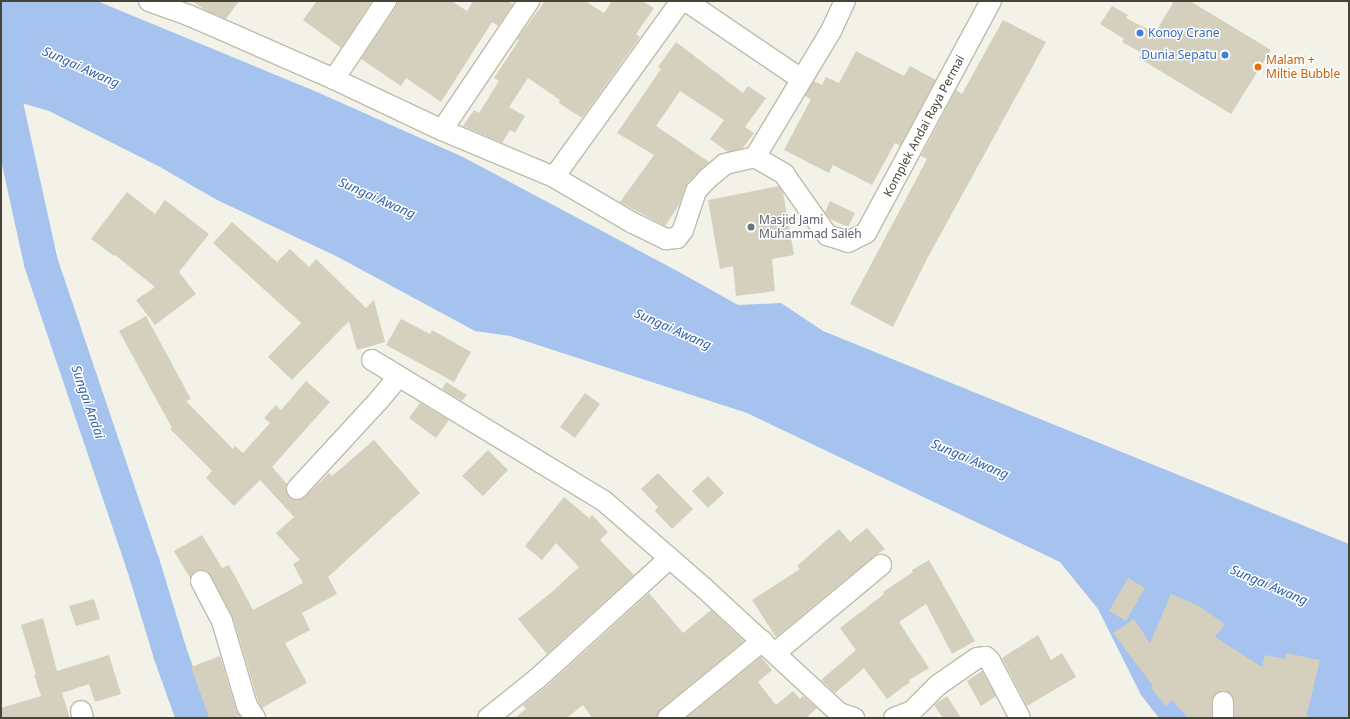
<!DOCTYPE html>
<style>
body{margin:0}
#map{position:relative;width:1350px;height:719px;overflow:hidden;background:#f3f2e8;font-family:"Noto Sans",sans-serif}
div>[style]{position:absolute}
.water>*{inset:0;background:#a6c2ee}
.river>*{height:34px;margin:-17px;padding:0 17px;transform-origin:17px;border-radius:17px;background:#a6c2ee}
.building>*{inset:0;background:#d5d0bd}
.roads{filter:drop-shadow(1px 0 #bfbcaa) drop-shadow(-1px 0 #bfbcaa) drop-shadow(0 1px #bfbcaa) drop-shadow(0 -1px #bfbcaa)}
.street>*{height:20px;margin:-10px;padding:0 10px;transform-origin:10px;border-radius:10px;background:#fff}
.dots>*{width:11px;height:11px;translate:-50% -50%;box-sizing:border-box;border:2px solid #fff;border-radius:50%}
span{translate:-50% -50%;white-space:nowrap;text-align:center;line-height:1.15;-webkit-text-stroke:3px #fff;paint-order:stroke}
.shop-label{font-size:12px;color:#366cbe}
.left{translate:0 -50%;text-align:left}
.right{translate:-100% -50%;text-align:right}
.food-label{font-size:12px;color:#c56008}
.street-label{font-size:12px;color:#464337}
.worship-label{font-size:12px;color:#5b616d}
.water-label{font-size:13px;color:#3362af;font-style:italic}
.frame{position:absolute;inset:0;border:2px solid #464337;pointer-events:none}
</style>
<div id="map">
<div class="water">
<i style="clip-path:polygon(1px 1px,97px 1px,317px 92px,463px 157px,681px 273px,738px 305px,781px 303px,823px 331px,1349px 544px,1349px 718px,1159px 718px,1141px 695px,1098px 609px,1060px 562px,747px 413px,510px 336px,475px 331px,336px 256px,217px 200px,160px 167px,49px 111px,1px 97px)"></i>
</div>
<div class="river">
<i style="left:1px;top:81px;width:186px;rotate:77.6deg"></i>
<i style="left:41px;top:263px;width:318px;rotate:71.3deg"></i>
<i style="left:143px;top:564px;width:93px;rotate:73.1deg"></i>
<i style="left:170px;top:653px;width:69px;rotate:70.5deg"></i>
</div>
<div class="building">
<i style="clip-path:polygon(192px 1px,239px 1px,226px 19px,205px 10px)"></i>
<i style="clip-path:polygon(317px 1px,372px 1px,341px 48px,303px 20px)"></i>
<i style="clip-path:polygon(397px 1px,452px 1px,467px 11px,473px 1px,508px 1px,513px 4px,498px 26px,492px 22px,441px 102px,406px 78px,401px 86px,361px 59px,396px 7px)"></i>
<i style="clip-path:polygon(545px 1px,585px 1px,604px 13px,612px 1px,642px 1px,654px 8px,636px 34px,640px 37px,582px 118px,559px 103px,560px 100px,528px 78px,509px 107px,525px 116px,515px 133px,510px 130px,502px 143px,463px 126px,474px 110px,479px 113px,499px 81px,494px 78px,519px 40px,517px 39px)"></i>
<i style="clip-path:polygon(1174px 1px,1190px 1px,1271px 50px,1231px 114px,1139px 58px,1142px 53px,1122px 42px,1124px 39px,1100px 24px,1112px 6px,1128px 15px,1126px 18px,1155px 33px)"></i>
<i style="clip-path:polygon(1003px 20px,1046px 42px,928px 257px,893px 327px,850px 304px,927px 159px,921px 156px,956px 90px,962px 94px)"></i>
<i style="clip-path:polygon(676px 42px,743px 93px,748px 86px,766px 98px,745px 127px,754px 133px,743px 148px,728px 152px,710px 139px,724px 120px,680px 91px,656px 126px,709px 162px,687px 183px,679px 205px,665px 226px,620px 202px,654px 155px,617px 133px,661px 69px,658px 67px)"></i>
<i style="clip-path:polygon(856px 51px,904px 76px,910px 66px,936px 80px,900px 146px,895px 143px,872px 185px,833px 165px,829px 173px,784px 150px,811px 99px,805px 96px,814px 81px,822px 85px,826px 77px,839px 83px)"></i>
<i style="clip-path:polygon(779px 186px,783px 192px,794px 255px,772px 259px,775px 291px,736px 296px,733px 266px,720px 269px,708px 200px)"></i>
<i style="clip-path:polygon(127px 192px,155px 214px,165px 200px,209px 234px,179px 272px,196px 294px,155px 325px,136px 300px,155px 287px,115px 255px,114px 256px,91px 239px)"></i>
<i style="clip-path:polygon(830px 201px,855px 213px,848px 227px,830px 219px,825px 212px)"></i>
<i style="clip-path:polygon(232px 222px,277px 262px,290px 249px,309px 267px,316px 259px,366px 308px,374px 300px,385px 342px,357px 350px,349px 321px,292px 380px,268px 357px,301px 323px,213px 243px)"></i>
<i style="clip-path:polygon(146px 316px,191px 399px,186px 401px,233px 449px,235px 446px,243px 453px,270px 423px,264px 418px,276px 405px,281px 410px,306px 381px,330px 402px,272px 467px,287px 484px,286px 492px,290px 498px,295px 500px,305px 497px,329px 473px,332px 476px,374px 440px,420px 493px,328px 577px,337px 594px,302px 613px,310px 630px,285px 643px,307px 683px,262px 708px,258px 701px,233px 618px,211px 576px,207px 571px,201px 570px,195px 571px,190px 578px,174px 551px,202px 535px,222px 568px,229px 565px,253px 610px,303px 583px,293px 564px,300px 560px,276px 533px,294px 517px,260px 480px,234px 506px,206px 478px,212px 471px,170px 429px,172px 428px,119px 331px)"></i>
<i style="clip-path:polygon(401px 319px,430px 334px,432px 330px,471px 352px,454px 382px,386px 345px)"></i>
<i style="clip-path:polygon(446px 382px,467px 395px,462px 401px,442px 389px)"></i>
<i style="clip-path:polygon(585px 393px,600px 404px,575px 438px,560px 427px)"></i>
<i style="clip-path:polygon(420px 403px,449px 420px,436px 438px,409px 418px)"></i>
<i style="clip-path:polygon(488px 450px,508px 470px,483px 496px,462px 476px)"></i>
<i style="clip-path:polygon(658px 473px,693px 509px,672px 529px,655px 511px,658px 507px,641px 489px)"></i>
<i style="clip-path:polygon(708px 476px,724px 493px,708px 508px,692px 491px)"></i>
<i style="clip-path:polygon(564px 497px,589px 518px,592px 515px,608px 532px,600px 540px,634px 575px,547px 654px,518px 619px,553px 591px,579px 567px,556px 543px,542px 560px,525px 546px)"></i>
<i style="clip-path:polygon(867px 528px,885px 549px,874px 556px,776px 637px,752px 600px,800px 569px,797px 566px,839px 529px,850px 542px)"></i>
<i style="clip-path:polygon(929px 560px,975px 641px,952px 654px,926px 604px,899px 622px,929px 668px,909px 680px,910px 682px,887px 699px,864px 668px,835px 693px,821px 680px,856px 650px,840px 628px,884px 594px,883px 592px,913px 572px,912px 570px)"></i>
<i style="clip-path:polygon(1128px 578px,1145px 588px,1126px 621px,1109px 611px)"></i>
<i style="clip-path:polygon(649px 593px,683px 633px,711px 610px,744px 641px,661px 709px,657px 718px,592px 718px,583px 705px,567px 718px,515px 718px,526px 709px,523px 705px,546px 687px)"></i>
<i style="clip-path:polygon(1171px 594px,1199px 606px,1225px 624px,1215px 637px,1262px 667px,1265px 655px,1285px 659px,1286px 653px,1320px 660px,1306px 718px,1234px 718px,1233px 697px,1229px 692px,1223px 691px,1218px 692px,1213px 697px,1212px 718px,1188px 718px,1172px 700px,1166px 706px,1151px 688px,1153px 686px,1113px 633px,1134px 619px,1150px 643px)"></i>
<i style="clip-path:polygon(94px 599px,100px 619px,76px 626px,69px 606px)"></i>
<i style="clip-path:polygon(43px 618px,57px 671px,109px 655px,121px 694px,95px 702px,89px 684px,62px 693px,70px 718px,1px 718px,1px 708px,41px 696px,34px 675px,36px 675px,21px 625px)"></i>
<i style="clip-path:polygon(1038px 635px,1051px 660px,1062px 653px,1076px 677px,1027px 706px,1002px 658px)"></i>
<i style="clip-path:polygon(220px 656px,236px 709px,241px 718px,209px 718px,191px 667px)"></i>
<i style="clip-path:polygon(761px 657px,772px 670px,758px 682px,776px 705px,793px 691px,800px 699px,803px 696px,817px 708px,806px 718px,686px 718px)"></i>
<i style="clip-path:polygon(982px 671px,996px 696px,981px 706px,967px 681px)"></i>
<i style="clip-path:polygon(947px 696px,961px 718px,943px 718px,934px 705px)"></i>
</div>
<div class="roads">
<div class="street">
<i style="left:149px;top:1px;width:41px;rotate:19.7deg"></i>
<i style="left:188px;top:15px;width:50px;rotate:23.5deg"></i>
<i style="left:234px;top:35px;width:109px;rotate:23.7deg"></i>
<i style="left:334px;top:79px;width:119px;rotate:25.3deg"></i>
<i style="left:442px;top:130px;width:121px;rotate:22.8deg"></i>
<i style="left:554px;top:177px;width:91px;rotate:30.2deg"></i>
<i style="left:633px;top:223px;width:37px;rotate:26deg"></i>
<i style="left:666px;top:239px;width:11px;rotate:-5deg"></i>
<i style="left:677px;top:238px;width:10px;rotate:-53deg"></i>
<i style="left:683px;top:230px;width:41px;rotate:-71.6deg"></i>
<i style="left:696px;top:191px;width:16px;rotate:-47deg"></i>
<i style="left:707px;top:179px;width:23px;rotate:-40deg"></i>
<i style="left:725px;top:164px;width:31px;rotate:-13deg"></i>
<i style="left:755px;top:157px;width:34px;rotate:30deg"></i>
<i style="left:784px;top:174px;width:75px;rotate:54.8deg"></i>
<i style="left:827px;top:235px;width:22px;rotate:18deg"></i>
<i style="left:848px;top:242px;width:20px;rotate:-27deg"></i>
<i style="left:866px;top:233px;width:264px;rotate:-61.7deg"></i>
<i style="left:686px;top:1px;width:139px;rotate:34.1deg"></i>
<i style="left:334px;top:79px;width:94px;rotate:-56.3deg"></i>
<i style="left:442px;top:130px;width:156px;rotate:-56deg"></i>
<i style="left:755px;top:157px;width:147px;rotate:-58.9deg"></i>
<i style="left:831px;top:31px;width:33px;rotate:-65deg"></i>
<i style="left:554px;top:177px;width:217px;rotate:-54.2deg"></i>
<i style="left:372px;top:360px;width:271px;rotate:31.3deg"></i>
<i style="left:604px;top:501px;width:131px;rotate:41deg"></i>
<i style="left:703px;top:587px;width:185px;rotate:42.8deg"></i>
<i style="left:839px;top:713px;width:16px;rotate:18deg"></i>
<i style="left:297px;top:489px;width:121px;rotate:-47.3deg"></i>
<i style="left:379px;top:400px;width:30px;rotate:-50deg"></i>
<i style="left:201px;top:581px;width:45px;rotate:62.3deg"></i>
<i style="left:222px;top:621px;width:89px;rotate:73.6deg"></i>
<i style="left:247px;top:706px;width:14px;rotate:56deg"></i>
<i style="left:775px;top:653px;width:138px;rotate:-39.7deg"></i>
<i style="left:81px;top:711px;width:7px;rotate:74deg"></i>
<i style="left:488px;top:718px;width:64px;rotate:-38.7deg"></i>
<i style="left:538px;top:678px;width:178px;rotate:-42.3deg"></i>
<i style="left:668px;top:718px;width:122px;rotate:-39.3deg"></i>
<i style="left:894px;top:718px;width:19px;rotate:-21deg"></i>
<i style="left:912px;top:711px;width:37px;rotate:-45deg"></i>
<i style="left:938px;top:685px;width:47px;rotate:-34.7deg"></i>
<i style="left:977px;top:658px;width:9px;rotate:-6deg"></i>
<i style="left:986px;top:657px;width:6px;rotate:45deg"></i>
<i style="left:990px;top:661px;width:64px;rotate:62.2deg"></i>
<i style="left:1223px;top:718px;width:16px;rotate:-90deg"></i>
</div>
</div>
<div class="dots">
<i style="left:1140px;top:33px;background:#3f7fe0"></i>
<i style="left:1225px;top:55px;background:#3f7fe0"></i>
<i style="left:1258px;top:67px;background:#e8710a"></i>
<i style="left:751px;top:227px;background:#6b7280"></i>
</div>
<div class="shop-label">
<span class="left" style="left:1148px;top:33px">Konoy Crane</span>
<span class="right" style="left:1217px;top:55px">Dunia Sepatu</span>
</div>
<div class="food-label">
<span class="left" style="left:1266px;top:67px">Malam +<br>Miltie Bubble</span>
</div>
<div class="street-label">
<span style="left:924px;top:126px;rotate:-62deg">Komplek Andai Raya Permai</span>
</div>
<div class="worship-label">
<span class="left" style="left:759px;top:227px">Masjid Jami<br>Muhammad Saleh</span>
</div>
<div class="water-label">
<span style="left:81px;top:67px;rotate:24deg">Sungai Awang</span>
<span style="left:377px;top:198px;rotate:24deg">Sungai Awang</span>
<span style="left:673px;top:329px;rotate:24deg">Sungai Awang</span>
<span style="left:88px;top:402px;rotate:71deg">Sungai Andai</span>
<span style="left:970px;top:459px;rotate:23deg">Sungai Awang</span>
<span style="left:1269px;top:585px;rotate:23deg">Sungai Awang</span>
</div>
<div class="frame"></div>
</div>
